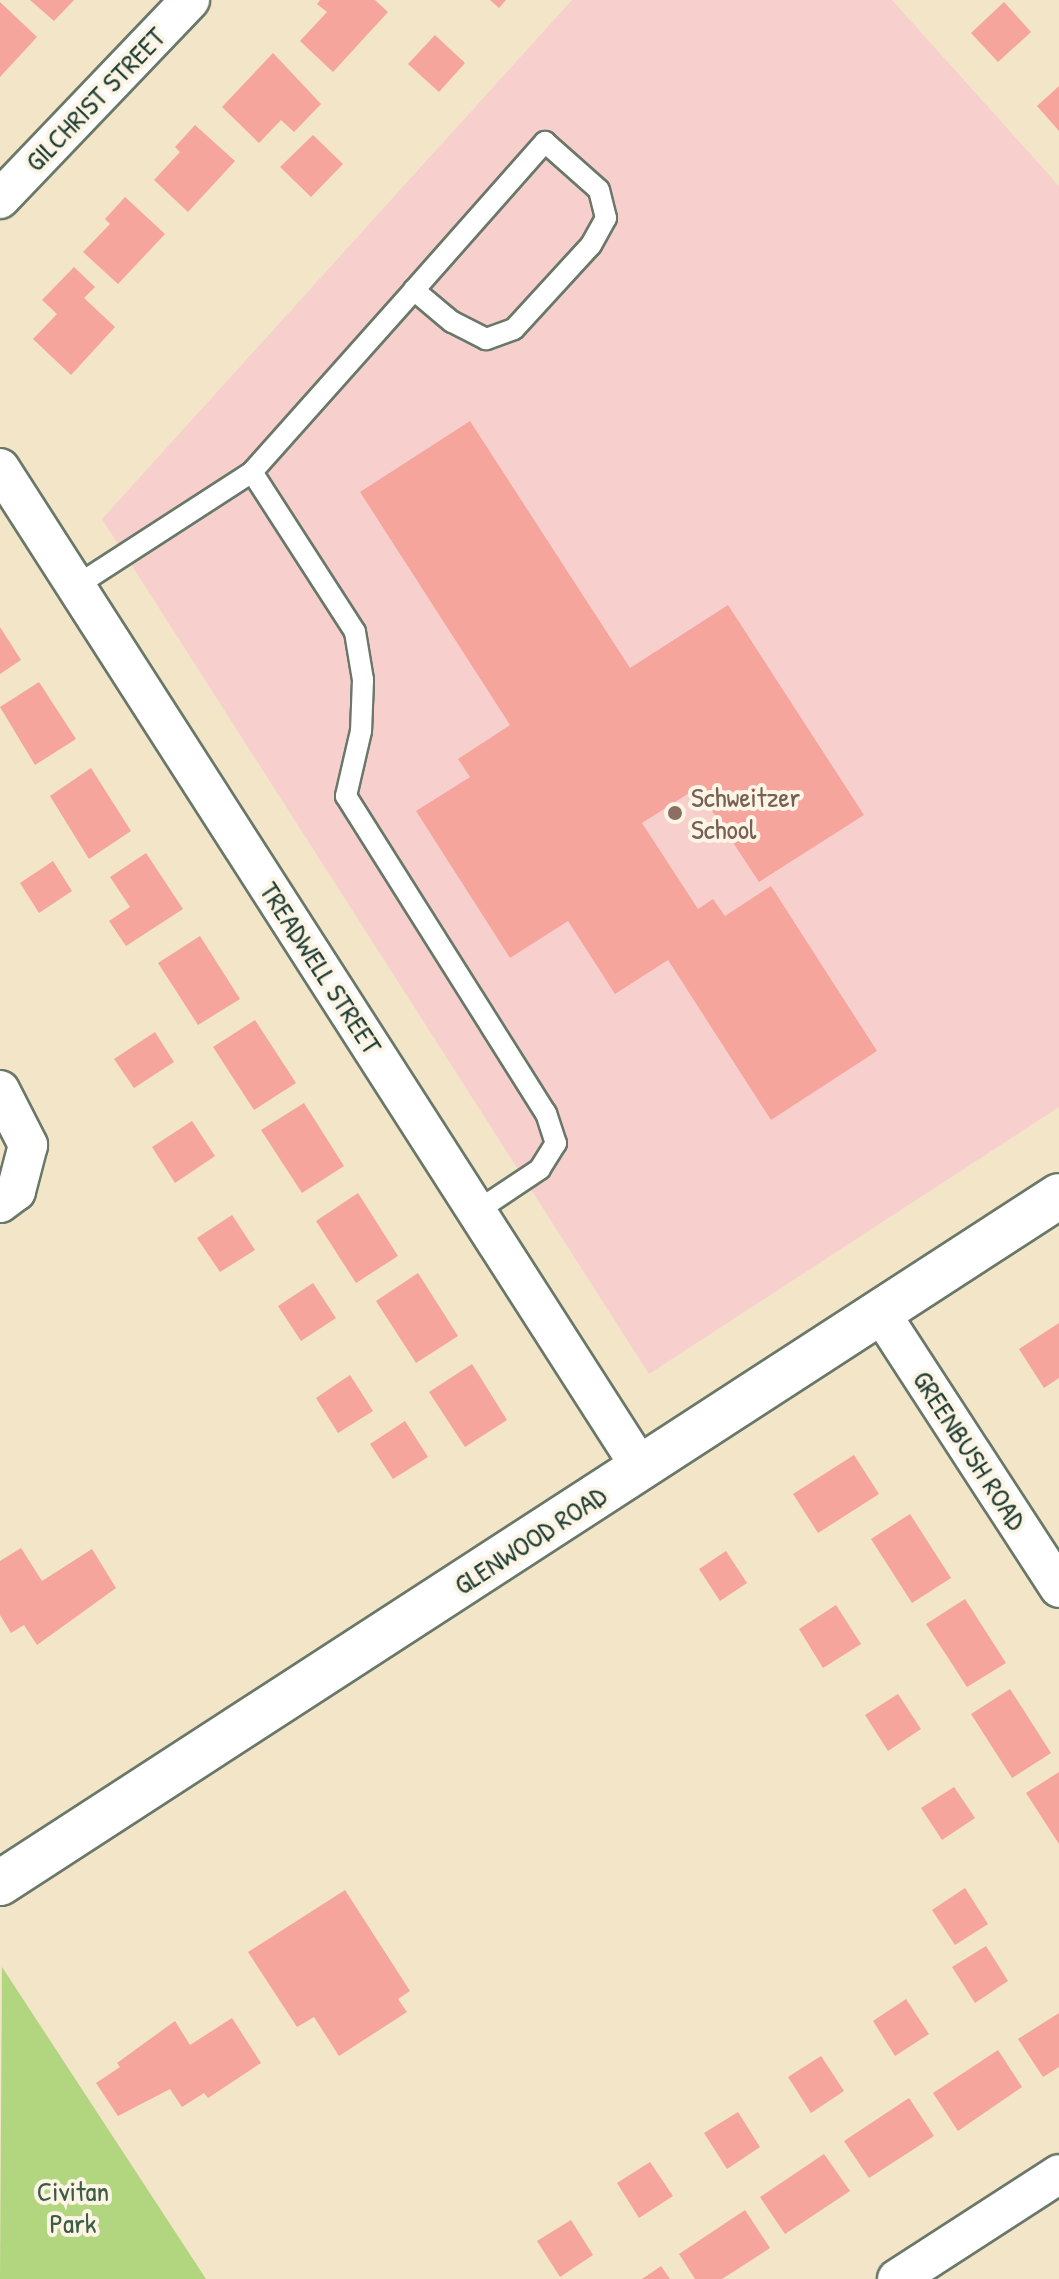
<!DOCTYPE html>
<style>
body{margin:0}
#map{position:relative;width:1059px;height:2279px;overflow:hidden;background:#f3e5c8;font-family:"Patrick Hand",sans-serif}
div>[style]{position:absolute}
.built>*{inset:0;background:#f7d0ce}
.green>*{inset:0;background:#b2d67f}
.building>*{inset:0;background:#f6a59c}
.roads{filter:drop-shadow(2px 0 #697868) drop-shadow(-2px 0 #697868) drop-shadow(0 2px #697868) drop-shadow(0 -2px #697868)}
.lane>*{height:20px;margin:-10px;padding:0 10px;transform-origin:10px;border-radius:10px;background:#fff}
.street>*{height:38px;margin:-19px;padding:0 19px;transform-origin:19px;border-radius:19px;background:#fff}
.secondary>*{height:44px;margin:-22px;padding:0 22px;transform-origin:22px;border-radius:22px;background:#fff}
.dots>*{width:22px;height:22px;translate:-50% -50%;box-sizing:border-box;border:4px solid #fcf5e5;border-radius:50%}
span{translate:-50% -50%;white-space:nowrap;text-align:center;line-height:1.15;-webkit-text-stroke:8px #fcf5e5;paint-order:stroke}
.street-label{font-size:28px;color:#1f3d34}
.education-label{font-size:28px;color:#785e54}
.left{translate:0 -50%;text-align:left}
.park-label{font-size:28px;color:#3c5c43}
</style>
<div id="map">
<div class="built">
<i style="clip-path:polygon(572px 0,892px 0,1059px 186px,1059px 1107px,649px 1374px,102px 519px)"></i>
</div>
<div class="green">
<i style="clip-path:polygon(2px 1967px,206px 2279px,0 2279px)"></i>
</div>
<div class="building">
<i style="clip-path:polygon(30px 0,74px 0,54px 21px)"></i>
<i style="clip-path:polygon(320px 0,375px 0,388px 12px,333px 72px,300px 41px,327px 12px,317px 4px)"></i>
<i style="clip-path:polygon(490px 0,506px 0,499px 8px)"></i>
<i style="clip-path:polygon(0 2px,37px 37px,0 77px)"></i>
<i style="clip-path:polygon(1004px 2px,1031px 32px,998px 62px,971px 33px)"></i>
<i style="clip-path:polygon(435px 35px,465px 63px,439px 92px,408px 64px)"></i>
<i style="clip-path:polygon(273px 53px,321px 104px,294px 132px,281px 120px,259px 143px,222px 107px)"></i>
<i style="clip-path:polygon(1059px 86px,1059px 131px,1037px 106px)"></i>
<i style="clip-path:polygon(195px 125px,235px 161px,188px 212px,154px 180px,180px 152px,175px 147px)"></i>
<i style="clip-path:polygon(313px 135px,343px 164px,311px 197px,280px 167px)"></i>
<i style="clip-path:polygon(125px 197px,165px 234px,118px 284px,83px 252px,110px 224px,105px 219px)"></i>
<i style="clip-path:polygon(74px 267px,95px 287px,84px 298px,115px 327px,71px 375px,33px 339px,57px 314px,42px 300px)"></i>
<i style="clip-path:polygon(470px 421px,630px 668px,728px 605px,864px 815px,759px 882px,697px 788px,642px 823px,698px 909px,713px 899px,725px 916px,771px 886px,877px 1051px,771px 1120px,668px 960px,615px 994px,568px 921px,510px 958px,416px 811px,470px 777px,458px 759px,510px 725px,360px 492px)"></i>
<i style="clip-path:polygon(0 627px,21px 660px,0 674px)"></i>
<i style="clip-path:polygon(39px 682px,76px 739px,35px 765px,0 707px)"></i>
<i style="clip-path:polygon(91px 768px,131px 831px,89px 859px,50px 796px)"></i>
<i style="clip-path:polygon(146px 853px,183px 909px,126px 946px,109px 921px,130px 907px,110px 877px)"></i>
<i style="clip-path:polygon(53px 861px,72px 891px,39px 913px,20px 883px)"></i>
<i style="clip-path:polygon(200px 936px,240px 999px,198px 1025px,158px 963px)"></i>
<i style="clip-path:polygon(255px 1020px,296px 1083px,254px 1110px,213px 1047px)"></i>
<i style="clip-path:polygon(155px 1032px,174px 1062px,134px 1088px,114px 1059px)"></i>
<i style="clip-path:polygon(304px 1103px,344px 1166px,302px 1193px,261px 1130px)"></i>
<i style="clip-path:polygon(192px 1121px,215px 1156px,175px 1183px,152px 1147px)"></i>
<i style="clip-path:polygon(358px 1193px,398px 1256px,356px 1283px,316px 1221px)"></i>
<i style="clip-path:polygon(232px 1215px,255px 1250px,220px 1272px,197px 1238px)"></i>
<i style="clip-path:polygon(418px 1273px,458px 1336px,416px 1363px,376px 1301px)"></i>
<i style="clip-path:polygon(313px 1283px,336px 1318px,301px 1341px,278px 1306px)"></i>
<i style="clip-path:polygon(1059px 1323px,1059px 1378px,1044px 1388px,1019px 1349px)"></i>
<i style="clip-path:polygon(472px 1364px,507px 1420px,465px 1447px,429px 1392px)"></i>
<i style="clip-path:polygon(350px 1375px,373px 1411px,338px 1433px,316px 1398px)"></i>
<i style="clip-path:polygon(405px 1421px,428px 1457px,393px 1479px,370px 1444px)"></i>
<i style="clip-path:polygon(854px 1455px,879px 1494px,818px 1533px,793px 1494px)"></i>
<i style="clip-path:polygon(910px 1514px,951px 1578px,912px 1603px,871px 1539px)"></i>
<i style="clip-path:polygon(21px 1548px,42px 1581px,92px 1549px,116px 1588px,37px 1645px,24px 1625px,11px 1633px,0 1615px,0 1561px)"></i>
<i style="clip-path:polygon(726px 1551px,747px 1583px,720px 1601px,699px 1569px)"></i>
<i style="clip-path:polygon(965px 1599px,1006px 1663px,967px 1687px,926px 1624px)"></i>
<i style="clip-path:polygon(836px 1605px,861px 1644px,823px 1668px,799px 1629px)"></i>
<i style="clip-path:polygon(1010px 1689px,1051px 1753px,1012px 1778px,971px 1714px)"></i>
<i style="clip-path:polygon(898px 1694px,921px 1729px,888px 1751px,865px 1715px)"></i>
<i style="clip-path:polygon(1059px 1772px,1059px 1844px,1026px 1793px)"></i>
<i style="clip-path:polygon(954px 1787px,975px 1818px,942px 1840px,921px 1808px)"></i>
<i style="clip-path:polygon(965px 1888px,988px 1924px,955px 1945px,932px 1910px)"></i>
<i style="clip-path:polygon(345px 1890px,410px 1991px,398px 1999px,407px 2012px,339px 2056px,314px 2017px,297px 2027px,248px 1952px)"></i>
<i style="clip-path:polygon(986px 1946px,1008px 1981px,975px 2003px,952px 1967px)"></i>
<i style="clip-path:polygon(906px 1999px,929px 2034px,895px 2056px,873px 2021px)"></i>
<i style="clip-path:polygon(1059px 2013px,1059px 2067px,1043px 2077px,1018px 2039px)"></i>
<i style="clip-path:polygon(232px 2018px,261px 2063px,208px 2098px,204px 2093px,182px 2107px,170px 2089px,118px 2116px,96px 2083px,120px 2067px,117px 2063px,175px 2021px,190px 2045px)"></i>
<i style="clip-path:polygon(998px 2050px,1022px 2087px,958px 2131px,933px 2093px)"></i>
<i style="clip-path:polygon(821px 2056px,844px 2091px,811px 2113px,788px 2077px)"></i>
<i style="clip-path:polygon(909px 2098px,934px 2136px,869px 2178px,844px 2141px)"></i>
<i style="clip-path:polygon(738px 2112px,760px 2147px,727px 2169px,704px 2133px)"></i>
<i style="clip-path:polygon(824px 2154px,850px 2191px,785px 2234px,760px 2197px)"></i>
<i style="clip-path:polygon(650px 2162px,673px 2196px,639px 2218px,617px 2183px)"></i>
<i style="clip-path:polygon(745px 2210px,770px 2248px,722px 2279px,695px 2279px,679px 2254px)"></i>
<i style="clip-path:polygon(571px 2220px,593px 2255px,560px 2277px,537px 2241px)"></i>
<i style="clip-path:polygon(661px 2266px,670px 2279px,642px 2279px)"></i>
</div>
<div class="roads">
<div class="lane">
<i style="left:252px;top:472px;width:244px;rotate:-48.3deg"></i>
<i style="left:414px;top:290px;width:198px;rotate:-48.5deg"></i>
<i style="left:545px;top:142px;width:72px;rotate:41.6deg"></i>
<i style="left:599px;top:190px;width:29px;rotate:76deg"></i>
<i style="left:606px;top:218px;width:31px;rotate:119deg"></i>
<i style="left:591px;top:245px;width:114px;rotate:132.5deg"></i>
<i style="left:514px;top:329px;width:30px;rotate:160deg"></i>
<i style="left:486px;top:339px;width:38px;rotate:-153deg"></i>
<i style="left:452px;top:322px;width:50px;rotate:-139.9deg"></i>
<i style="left:76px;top:586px;width:210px;rotate:-32.9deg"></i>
<i style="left:252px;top:472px;width:190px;rotate:57.2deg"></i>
<i style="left:355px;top:632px;width:49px;rotate:80.5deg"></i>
<i style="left:363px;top:680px;width:51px;rotate:92.2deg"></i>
<i style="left:361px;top:731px;width:67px;rotate:103deg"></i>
<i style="left:346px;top:796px;width:375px;rotate:57.8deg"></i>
<i style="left:546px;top:1113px;width:32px;rotate:72deg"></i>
<i style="left:556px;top:1143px;width:31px;rotate:122deg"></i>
<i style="left:540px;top:1169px;width:76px;rotate:146.3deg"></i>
</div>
<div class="street">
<i style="left:0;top:199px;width:275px;rotate:-46.3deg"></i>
<i style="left:0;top:468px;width:1188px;rotate:57.34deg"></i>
<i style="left:0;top:1090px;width:62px;rotate:63deg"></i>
<i style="left:28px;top:1145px;width:48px;rotate:104.6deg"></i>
<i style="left:16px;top:1191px;width:20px;rotate:143deg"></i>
<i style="left:880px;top:1312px;width:329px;rotate:57deg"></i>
<i style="left:897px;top:2279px;width:193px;rotate:-32.9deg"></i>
</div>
<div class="secondary">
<i style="left:0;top:1883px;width:1262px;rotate:-32.97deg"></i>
</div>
</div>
<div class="dots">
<i style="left:675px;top:813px;background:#8d6e63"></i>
</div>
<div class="street-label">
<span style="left:95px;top:99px;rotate:-46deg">GILCHRIST STREET</span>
<span style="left:321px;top:968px;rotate:57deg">TREADWELL STREET</span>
<span style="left:970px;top:1450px;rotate:57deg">GREENBUSH ROAD</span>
<span style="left:530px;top:1540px;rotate:-33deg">GLENWOOD ROAD</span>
</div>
<div class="education-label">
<span class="left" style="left:691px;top:813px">Schweitzer<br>School</span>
</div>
<div class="park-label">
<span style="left:73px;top:2207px">Civitan<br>Park</span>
</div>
</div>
